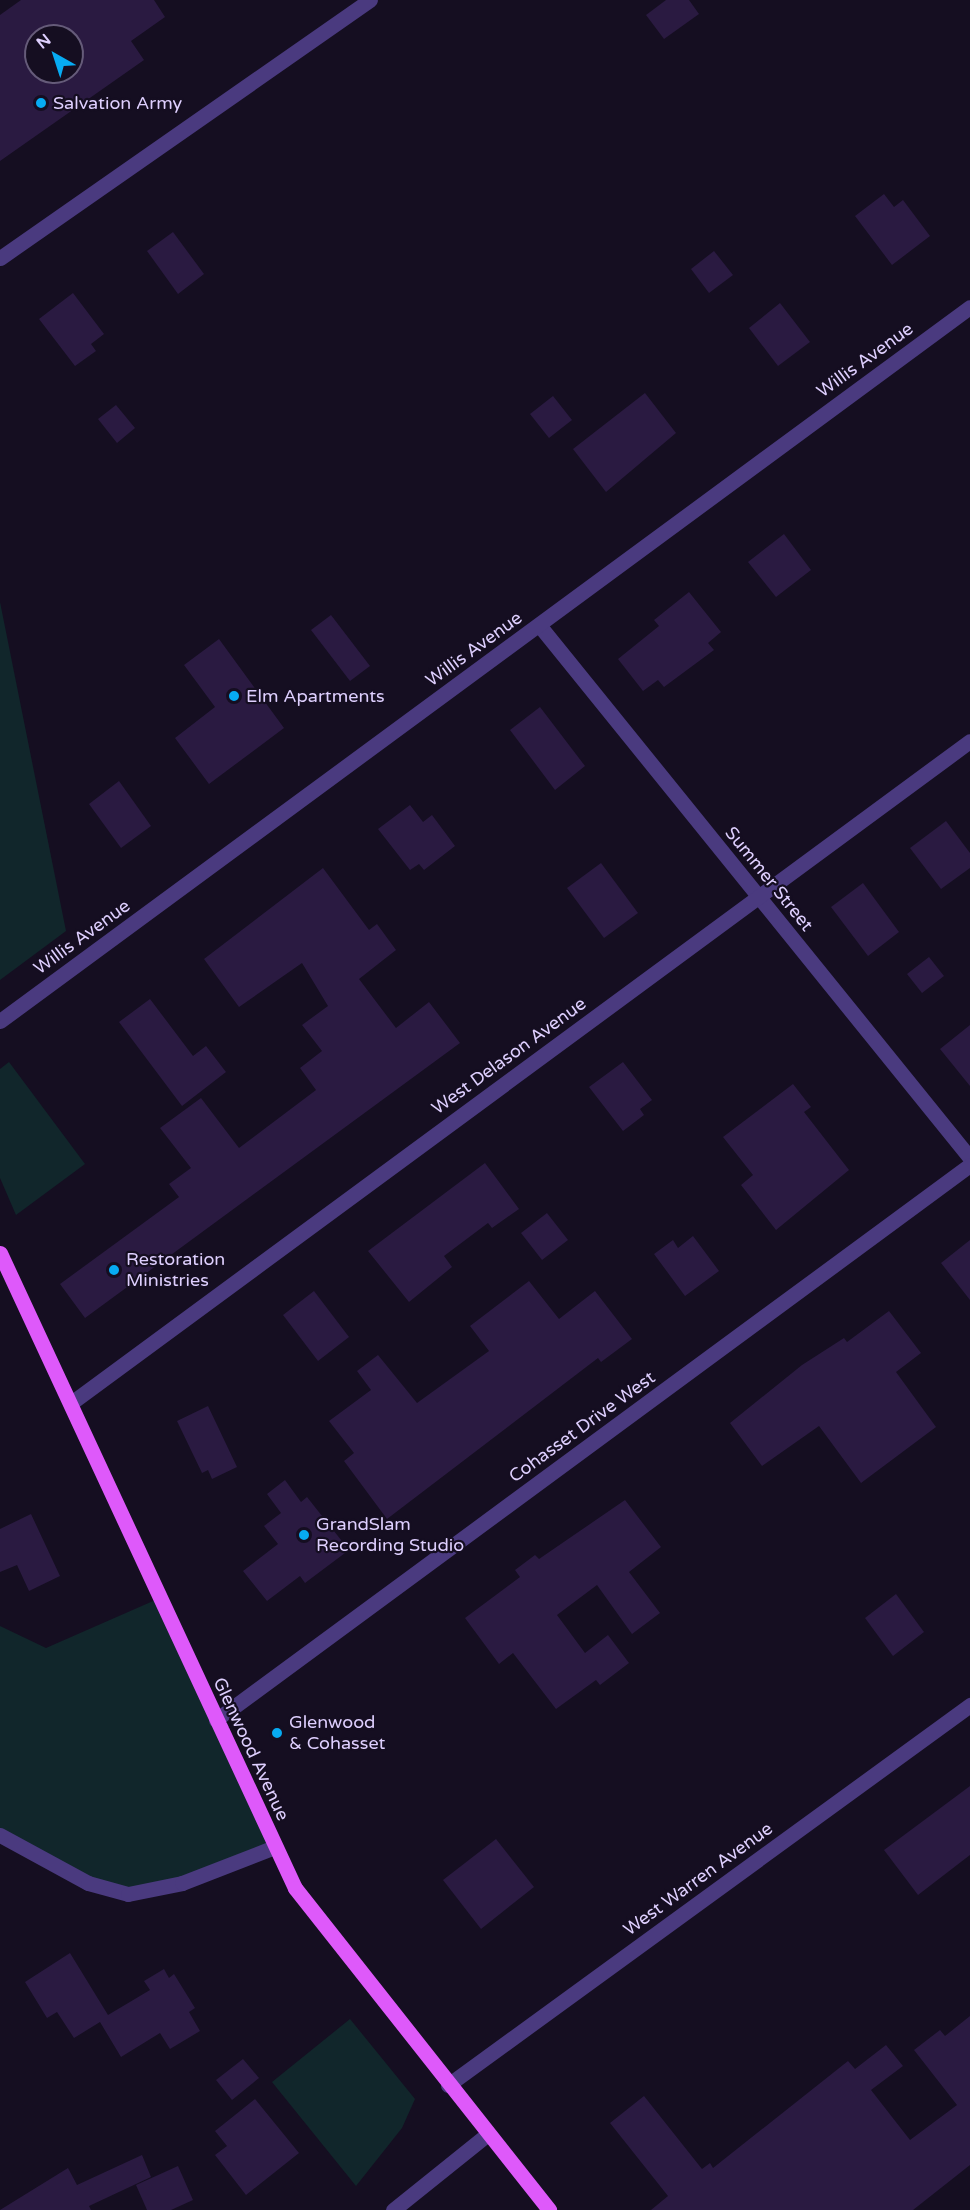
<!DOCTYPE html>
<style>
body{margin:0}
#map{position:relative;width:970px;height:2210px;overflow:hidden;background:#150e21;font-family:"Varela Round",sans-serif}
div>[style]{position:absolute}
.green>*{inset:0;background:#11262b}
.building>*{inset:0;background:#2a1a41}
.minor>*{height:15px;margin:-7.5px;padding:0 7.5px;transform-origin:7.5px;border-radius:7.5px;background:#4a3a7f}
.major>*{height:15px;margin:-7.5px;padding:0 7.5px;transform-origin:7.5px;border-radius:7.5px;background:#de59fa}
.dots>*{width:16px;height:16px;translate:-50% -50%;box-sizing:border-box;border:3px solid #150e21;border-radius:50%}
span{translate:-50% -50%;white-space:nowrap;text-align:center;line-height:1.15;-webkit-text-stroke:4.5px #150e21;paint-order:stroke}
.poi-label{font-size:18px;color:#decffe}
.left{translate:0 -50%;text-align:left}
.street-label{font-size:18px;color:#decffe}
.north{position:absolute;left:24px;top:24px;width:60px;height:60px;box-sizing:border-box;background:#150e21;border:2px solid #655b79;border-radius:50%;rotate:321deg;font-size:16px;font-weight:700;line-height:24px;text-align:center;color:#decffe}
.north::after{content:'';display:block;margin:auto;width:21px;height:27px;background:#07abf2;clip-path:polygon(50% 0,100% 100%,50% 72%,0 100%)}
</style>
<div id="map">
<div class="green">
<i style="clip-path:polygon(0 602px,66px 931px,0 980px)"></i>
<i style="clip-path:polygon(9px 1062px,85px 1164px,16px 1215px,0 1178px,0 1069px)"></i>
<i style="clip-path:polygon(160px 1598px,275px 1847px,128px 1894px,0 1835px,0 1626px,46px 1648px)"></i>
<i style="clip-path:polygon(350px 2019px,415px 2099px,402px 2128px,356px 2186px,272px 2082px)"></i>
</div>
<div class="building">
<i style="clip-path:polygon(evenodd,21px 0,154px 0,165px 17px,131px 41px,144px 60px,0 161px,0 15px,21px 0,36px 36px,72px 36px,72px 72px,36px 72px,36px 36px)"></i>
<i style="clip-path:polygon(666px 0,689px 0,699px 14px,664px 39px,646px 15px)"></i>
<i style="clip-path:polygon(884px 194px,894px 207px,903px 200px,930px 236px,892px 265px,855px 216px)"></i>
<i style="clip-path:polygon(173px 232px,204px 274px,178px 294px,147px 251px)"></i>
<i style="clip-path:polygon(714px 251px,733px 275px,709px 293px,691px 269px)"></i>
<i style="clip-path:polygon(73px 293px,104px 334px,91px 344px,96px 351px,75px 366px,39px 319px)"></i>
<i style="clip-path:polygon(780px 303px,810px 342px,778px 366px,749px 328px)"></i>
<i style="clip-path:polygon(645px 393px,676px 433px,606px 492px,573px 449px)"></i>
<i style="clip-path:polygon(553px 396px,572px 420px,549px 438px,530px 414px)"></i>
<i style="clip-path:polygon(116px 405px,135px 428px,117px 443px,98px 419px)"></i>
<i style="clip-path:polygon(784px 534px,811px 570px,776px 597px,748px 562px)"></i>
<i style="clip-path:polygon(689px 592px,721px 632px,708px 643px,714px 650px,664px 687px,658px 680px,643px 691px,618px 659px,659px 626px,654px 620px)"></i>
<i style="clip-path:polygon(331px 615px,370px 666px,350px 681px,311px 630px)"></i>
<i style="clip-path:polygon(219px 639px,284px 728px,209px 784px,175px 738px,215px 707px,184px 665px)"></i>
<i style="clip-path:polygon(540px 707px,585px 766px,555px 790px,510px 730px)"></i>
<i style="clip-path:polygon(119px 781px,151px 826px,121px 848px,89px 804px)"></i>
<i style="clip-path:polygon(410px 805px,423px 822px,432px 815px,455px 846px,424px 870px,419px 864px,410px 870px,378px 829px)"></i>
<i style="clip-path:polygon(946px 821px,970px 853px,970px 868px,941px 889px,910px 848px)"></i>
<i style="clip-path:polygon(601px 863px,638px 913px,604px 938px,567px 888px)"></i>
<i style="clip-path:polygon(323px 868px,369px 930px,377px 924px,396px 950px,359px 979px,396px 1028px,429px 1002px,460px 1043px,85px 1318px,60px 1284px,179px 1197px,169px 1184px,191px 1168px,160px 1128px,201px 1098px,239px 1148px,316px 1090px,300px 1068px,322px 1051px,302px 1025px,328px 1006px,302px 963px,239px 1007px,204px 959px)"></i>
<i style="clip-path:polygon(863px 883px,899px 932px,868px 956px,831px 907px)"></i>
<i style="clip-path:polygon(929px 957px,944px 976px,922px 993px,907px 974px)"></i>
<i style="clip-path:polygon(150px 999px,193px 1056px,206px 1046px,226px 1072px,182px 1106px,119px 1022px)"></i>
<i style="clip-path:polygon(970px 1025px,970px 1086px,940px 1049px)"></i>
<i style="clip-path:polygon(623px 1062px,652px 1100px,640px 1109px,644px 1115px,623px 1131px,589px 1087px)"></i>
<i style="clip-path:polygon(793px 1084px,811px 1107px,804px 1112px,849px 1170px,776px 1230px,741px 1185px,753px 1175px,723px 1137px)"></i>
<i style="clip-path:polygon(485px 1163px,519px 1209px,492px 1228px,488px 1223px,444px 1256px,452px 1267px,409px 1302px,368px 1251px)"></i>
<i style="clip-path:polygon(547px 1213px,568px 1240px,542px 1260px,521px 1233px)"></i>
<i style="clip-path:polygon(693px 1236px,719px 1271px,685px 1296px,654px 1254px,673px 1240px,678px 1248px)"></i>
<i style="clip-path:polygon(970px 1240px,970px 1300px,941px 1263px)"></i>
<i style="clip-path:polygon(529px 1281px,559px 1319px,595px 1291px,632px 1339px,601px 1362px,598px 1358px,387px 1519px,344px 1461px,354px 1453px,329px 1421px,371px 1390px,357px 1371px,378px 1355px,417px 1403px,489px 1351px,470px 1326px)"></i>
<i style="clip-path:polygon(314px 1291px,349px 1337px,318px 1361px,283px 1315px)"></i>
<i style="clip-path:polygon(889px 1311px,921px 1353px,896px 1372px,936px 1427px,861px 1483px,819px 1426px,762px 1466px,730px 1423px,802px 1365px,844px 1338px,847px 1342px)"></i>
<i style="clip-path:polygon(208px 1406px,237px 1467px,212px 1479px,208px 1470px,202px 1473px,177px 1421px)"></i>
<i style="clip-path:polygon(285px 1480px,301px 1502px,307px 1497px,349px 1550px,305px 1583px,300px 1576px,267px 1601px,243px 1571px,278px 1544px,264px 1526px,281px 1513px,267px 1494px)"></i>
<i style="clip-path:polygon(625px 1500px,661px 1547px,629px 1572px,660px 1613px,632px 1634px,597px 1585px,557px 1615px,585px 1653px,608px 1635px,629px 1663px,600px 1685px,596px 1680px,556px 1709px,513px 1653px,499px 1664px,465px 1618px,520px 1577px,515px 1570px,535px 1555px,539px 1559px)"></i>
<i style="clip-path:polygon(31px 1514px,60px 1576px,29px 1591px,17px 1565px,0 1572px,0 1529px)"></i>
<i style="clip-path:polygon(896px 1594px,924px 1632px,893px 1656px,865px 1618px)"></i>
<i style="clip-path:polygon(970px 1786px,970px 1855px,918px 1895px,884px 1850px)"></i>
<i style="clip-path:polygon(496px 1839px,534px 1887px,481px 1929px,443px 1880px)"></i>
<i style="clip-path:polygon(70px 1953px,108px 2015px,150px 1990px,144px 1981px,164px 1969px,169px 1978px,174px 1974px,195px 2008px,189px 2012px,200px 2031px,170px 2049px,160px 2033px,121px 2057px,100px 2022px,74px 2038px,57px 2012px,47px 2018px,25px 1982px)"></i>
<i style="clip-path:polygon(970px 2016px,970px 2165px,913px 2210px,651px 2210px,668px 2196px,610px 2123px,644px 2096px,702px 2169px,710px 2163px,713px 2168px,848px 2061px,855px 2069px,886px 2045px,903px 2066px,871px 2090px,910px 2140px,957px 2105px,914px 2050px,940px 2030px,945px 2036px)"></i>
<i style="clip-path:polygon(243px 2059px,259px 2078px,232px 2100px,216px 2080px)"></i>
<i style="clip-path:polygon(255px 2099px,299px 2153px,246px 2195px,215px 2155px,227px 2146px,215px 2131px)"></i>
<i style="clip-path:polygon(142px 2155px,151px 2177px,89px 2206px,91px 2210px,0 2210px,68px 2168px,77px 2185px)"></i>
<i style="clip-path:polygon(178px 2166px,193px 2200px,171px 2210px,147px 2210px,136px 2185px)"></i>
</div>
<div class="minor">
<i style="left:0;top:258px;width:451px;rotate:-34.9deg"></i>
<i style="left:539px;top:625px;width:685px;rotate:51.04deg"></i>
<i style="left:0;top:1021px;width:1204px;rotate:-36.36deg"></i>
<i style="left:71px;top:1403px;width:1116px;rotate:-36.37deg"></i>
<i style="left:216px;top:1720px;width:936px;rotate:-36.36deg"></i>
<i style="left:0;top:1835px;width:100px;rotate:28.6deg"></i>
<i style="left:88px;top:1883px;width:41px;rotate:15.4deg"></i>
<i style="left:128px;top:1894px;width:55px;rotate:-11.5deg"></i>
<i style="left:182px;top:1883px;width:100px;rotate:-21.2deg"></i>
<i style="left:448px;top:2085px;width:646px;rotate:-36.05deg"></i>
<i style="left:393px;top:2210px;width:122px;rotate:-38.7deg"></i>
</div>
<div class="major">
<i style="left:0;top:1253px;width:700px;rotate:65.08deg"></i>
<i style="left:295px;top:1888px;width:410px;rotate:51.7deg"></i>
</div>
<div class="dots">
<i style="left:41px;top:103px;background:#07abf2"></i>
<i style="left:234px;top:696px;background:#07abf2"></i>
<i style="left:114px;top:1270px;background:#07abf2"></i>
<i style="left:304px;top:1535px;background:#07abf2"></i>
<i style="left:277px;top:1733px;background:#07abf2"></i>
</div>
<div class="poi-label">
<span class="left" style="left:53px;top:103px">Salvation Army</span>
<span class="left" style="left:246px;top:696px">Elm Apartments</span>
<span class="left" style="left:126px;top:1270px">Restoration<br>Ministries</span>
<span class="left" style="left:316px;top:1535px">GrandSlam<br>Recording Studio</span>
<span class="left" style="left:289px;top:1733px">Glenwood<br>&amp; Cohasset</span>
</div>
<div class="street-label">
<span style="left:865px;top:360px;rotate:-36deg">Willis Avenue</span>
<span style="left:474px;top:649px;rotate:-36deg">Willis Avenue</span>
<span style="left:769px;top:879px;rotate:51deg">Summer Street</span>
<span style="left:82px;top:937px;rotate:-36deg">Willis Avenue</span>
<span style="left:509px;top:1056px;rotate:-36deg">West Delason Avenue</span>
<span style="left:582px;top:1427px;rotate:-36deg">Cohasset Drive West</span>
<span style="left:251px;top:1749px;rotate:65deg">Glenwood Avenue</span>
<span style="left:698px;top:1879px;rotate:-36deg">West Warren Avenue</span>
</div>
<div class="north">N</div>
</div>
